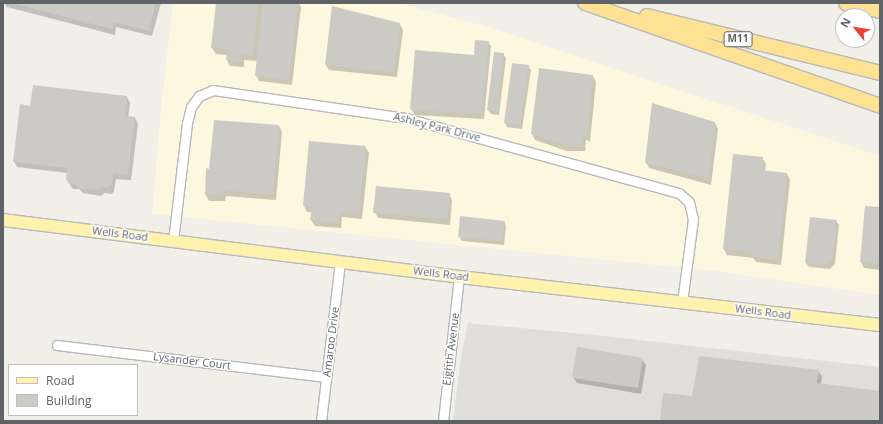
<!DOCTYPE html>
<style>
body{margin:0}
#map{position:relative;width:883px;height:424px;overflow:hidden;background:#f1efe8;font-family:"Open Sans",sans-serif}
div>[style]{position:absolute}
.commercial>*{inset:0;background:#fef7e0}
.industrial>*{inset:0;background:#e0deda}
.shadow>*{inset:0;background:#0003}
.building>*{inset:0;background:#cccac5}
.roads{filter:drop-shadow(1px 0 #b5b8bc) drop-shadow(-1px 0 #b5b8bc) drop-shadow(0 1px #b5b8bc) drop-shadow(0 -1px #b5b8bc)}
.minor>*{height:9px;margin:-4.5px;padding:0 4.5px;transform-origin:4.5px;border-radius:4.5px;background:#fff}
.major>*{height:12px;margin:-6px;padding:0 6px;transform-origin:6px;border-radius:6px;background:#fff2af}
.highway>*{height:14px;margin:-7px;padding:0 7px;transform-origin:7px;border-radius:7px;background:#fde293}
span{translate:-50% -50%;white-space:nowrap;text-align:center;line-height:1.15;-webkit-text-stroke:3px #fff;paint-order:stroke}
.shield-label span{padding:1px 3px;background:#fff;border:1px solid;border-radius:3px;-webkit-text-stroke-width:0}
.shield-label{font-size:10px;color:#5f6368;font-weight:700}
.street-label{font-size:11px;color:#5f6368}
.frame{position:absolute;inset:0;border:4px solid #5f6368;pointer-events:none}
.legend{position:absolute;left:8px;top:364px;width:130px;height:52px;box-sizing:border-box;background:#fff;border:1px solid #bfc1c3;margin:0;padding:5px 7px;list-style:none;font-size:12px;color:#5f6368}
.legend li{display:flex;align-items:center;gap:8px;height:20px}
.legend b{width:20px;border:1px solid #bfc1c3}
.north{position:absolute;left:835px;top:8px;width:40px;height:40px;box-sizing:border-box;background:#fff;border:1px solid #bfc1c3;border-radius:50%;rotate:300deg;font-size:11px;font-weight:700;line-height:16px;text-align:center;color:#5f6368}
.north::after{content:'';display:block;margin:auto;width:14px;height:18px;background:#ea4335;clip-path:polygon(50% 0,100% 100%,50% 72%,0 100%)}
</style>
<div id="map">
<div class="commercial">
<i style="clip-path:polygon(173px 3px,398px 3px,485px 26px,880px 156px,880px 295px,716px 271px,152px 214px,162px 98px)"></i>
</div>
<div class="industrial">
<i style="clip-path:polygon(468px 323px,594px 335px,880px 367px,880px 421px,453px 421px,461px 357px)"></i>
</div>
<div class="shadow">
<i style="clip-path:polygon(4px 3px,161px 3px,152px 36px,116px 27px,115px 35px,7px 7px)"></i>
<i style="clip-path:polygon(217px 3px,299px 3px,301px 7px,292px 85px,259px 81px,256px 75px,257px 61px,244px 60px,244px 67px,230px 66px,227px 60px,227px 55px,216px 54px,212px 48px)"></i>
<i style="clip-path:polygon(400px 24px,403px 30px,397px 77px,329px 70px,326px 65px)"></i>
<i style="clip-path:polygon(488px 42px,491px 46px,484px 119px,415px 115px,411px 109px,475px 59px)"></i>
<i style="clip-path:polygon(503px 54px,506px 58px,499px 115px,491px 114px,488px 110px)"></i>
<i style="clip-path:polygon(528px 66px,531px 70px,522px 129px,507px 127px,505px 123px)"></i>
<i style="clip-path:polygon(593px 76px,596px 82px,590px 142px,586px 140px,585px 151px,567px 151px,535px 140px,532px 134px)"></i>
<i style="clip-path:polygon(127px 97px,130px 103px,128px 118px,135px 118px,138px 124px,131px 180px,116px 179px,114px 191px,112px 194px,105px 193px,101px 196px,83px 193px,79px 189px,73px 189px,70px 185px,67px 179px,68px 173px,17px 167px,14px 161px,31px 107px)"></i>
<i style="clip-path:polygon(715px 123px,718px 129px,711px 185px,649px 168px,646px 162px)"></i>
<i style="clip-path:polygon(279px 126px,282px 132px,276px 200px,226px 196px,225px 201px,209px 201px,206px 195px)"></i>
<i style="clip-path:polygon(365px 147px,369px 153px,362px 219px,342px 217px,341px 228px,315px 226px,311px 220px,312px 212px,307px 212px,304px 206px)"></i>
<i style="clip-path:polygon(762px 158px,766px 164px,765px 172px,787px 174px,790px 180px,781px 265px,756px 262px,753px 258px,727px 255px,724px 249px)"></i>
<i style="clip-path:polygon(449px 194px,452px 200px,450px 225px,378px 218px,375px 212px)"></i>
<i style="clip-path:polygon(866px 207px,880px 208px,880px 270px,864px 268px,861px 262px)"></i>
<i style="clip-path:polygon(811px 218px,836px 221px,839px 225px,835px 264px,830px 269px,809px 267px,806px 263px)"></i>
<i style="clip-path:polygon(504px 222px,506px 226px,504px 245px,462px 241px,459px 236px)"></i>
<i style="clip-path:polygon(642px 359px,646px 365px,641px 394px,577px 383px,573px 377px)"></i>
<i style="clip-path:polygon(818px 371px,822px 376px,821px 384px,880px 392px,880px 421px,661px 421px,693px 397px)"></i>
</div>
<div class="building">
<i style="clip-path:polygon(11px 3px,156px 3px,149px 31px,113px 22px,112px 29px)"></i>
<i style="clip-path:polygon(216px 3px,258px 3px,253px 56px,241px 54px,241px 62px,226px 60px,227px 49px,211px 48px)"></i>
<i style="clip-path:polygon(263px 3px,298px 3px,289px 80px,255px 76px)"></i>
<i style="clip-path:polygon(332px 6px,400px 23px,394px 72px,325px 65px)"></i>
<i style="clip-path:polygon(475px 40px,489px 41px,482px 115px,410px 109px,415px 50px,474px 55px)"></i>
<i style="clip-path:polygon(494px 52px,504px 53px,497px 111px,487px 110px)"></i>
<i style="clip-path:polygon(512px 63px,529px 65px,520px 125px,504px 123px)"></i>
<i style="clip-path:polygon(539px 68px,593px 75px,587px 136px,583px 135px,582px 146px,563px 145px,531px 134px)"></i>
<i style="clip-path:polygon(33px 85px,127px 96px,125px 116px,135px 117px,128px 175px,113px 173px,112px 184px,108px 188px,102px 187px,98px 190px,78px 188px,75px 184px,69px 183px,66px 179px,67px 168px,13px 162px,20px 104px,30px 106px)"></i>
<i style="clip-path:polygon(652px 103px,715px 122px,708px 179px,645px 163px)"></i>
<i style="clip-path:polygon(214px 120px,279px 125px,273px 195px,223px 190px,222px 195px,205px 195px,206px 168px,209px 169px)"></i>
<i style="clip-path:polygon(309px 141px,366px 146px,359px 213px,339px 212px,338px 223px,310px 220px,312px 207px,303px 206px)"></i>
<i style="clip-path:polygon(733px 154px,763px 157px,762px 170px,787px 173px,778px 260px,752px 257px,752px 252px,723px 249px)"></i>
<i style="clip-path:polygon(376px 186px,450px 193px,447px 219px,373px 213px)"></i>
<i style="clip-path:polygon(865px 206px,880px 207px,880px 264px,860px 262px)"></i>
<i style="clip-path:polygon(460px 216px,505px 221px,502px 241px,458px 237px)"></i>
<i style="clip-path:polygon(810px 217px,837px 220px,833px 259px,827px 265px,805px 263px)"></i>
<i style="clip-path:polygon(577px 347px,643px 358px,638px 388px,572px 378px)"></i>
<i style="clip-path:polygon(699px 356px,819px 370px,817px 383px,880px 391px,880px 421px,660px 421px,663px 393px,692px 396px)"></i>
</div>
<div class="roads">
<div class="minor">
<i style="left:173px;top:241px;width:119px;rotate:-83.2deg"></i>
<i style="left:187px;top:123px;width:16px;rotate:-76deg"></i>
<i style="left:191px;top:107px;width:14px;rotate:-54deg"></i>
<i style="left:199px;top:96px;width:15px;rotate:-23deg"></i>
<i style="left:213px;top:90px;width:195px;rotate:8.3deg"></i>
<i style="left:406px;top:118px;width:283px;rotate:15.4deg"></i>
<i style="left:679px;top:193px;width:13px;rotate:42deg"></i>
<i style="left:689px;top:202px;width:17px;rotate:77deg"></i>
<i style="left:693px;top:219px;width:84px;rotate:97.5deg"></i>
<i style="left:57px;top:345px;width:271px;rotate:6.8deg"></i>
<i style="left:321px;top:421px;width:160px;rotate:-83.2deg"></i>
<i style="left:443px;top:421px;width:145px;rotate:-83.7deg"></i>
</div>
<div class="major">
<i style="left:3px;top:220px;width:460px;rotate:7.1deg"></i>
<i style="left:459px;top:277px;width:424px;rotate:6.5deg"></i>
</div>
<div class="highway">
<i style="left:585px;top:3px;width:312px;rotate:19.2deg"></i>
<i style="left:846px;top:3px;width:35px;rotate:13deg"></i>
<i style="left:647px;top:16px;width:240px;rotate:13.7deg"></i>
</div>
</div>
<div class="shield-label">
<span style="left:738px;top:39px">M11</span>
</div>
<div class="street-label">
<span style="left:437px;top:127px;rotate:14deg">Ashley Park Drive</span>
<span style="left:120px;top:234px;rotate:7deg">Wells Road</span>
<span style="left:441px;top:274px;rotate:7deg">Wells Road</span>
<span style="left:763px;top:312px;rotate:7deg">Wells Road</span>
<span style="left:331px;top:342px;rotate:-83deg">Amaroo Drive</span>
<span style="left:451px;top:349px;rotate:-83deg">Eighth Avenue</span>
<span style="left:192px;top:361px;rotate:7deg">Lysander Court</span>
</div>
<div class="frame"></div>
<ul class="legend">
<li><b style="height:5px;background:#fff2af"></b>Road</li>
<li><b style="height:11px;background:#cccac5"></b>Building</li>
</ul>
<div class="north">N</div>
</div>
